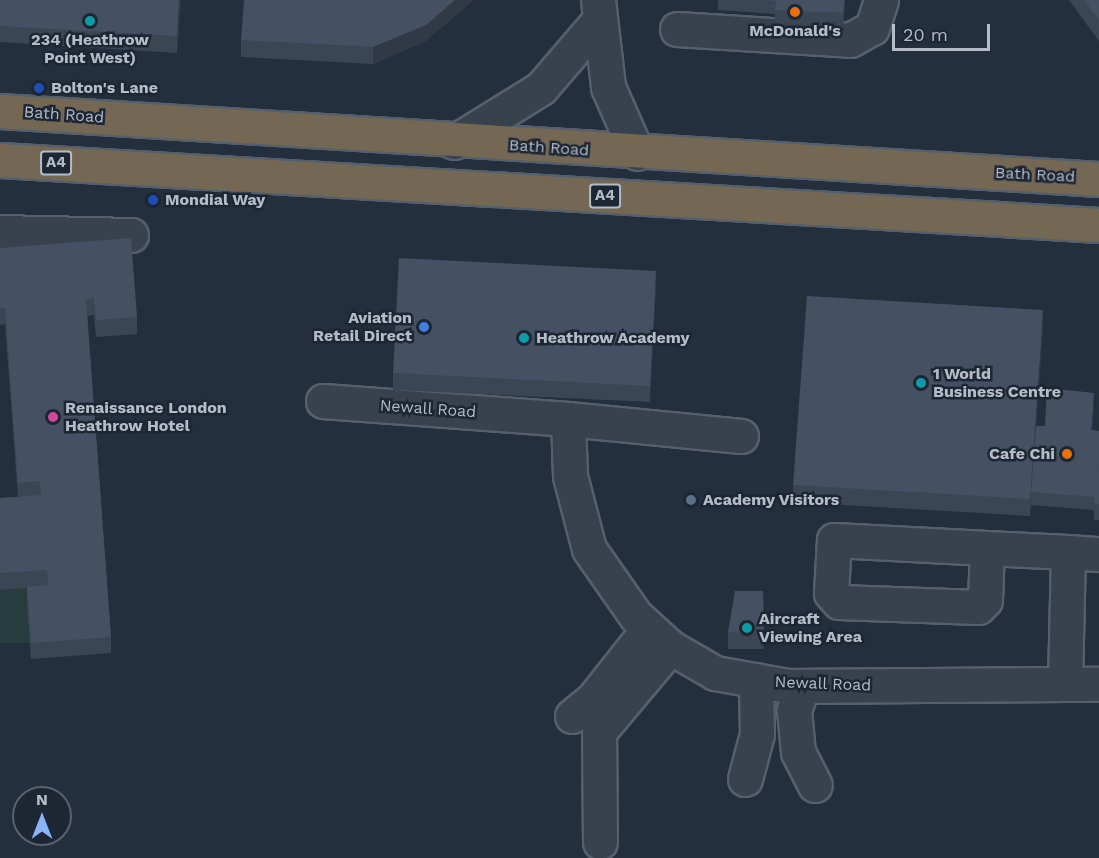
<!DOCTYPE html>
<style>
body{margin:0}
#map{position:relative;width:1099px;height:858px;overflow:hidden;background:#242f3e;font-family:"Work Sans",sans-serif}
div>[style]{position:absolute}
.green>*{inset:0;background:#263c3f}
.roads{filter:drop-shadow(2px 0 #565f6c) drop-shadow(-2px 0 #565f6c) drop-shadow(0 2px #565f6c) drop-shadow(0 -2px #565f6c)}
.minor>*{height:33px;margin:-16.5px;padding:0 16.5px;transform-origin:16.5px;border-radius:16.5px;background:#38414e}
.highway>*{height:33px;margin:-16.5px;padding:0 16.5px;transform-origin:16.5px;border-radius:16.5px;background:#746855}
.wall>*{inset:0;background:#3b4654}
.shaded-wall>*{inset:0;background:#303945}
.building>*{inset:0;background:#455162}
.dots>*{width:16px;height:16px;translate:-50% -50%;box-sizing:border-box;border:3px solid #1d2633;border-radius:50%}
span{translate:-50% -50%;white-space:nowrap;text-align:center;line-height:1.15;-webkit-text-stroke:5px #1d2633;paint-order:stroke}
.shield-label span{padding:2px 4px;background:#1d2633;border:2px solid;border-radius:4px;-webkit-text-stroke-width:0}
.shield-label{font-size:15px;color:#b4bcc9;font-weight:700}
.poi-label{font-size:16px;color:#b4bcc9;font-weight:700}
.left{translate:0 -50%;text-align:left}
.right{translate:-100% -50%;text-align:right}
.street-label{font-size:16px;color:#b4bcc9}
.north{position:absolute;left:12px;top:786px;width:60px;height:60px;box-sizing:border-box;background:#1d2633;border:2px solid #59626f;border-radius:50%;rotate:0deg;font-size:16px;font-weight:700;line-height:24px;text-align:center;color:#b4bcc9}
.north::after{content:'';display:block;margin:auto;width:21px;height:27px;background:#8ab4f8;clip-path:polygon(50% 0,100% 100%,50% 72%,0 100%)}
.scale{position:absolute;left:892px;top:24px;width:98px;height:27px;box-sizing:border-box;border:3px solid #b4bcc9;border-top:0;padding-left:8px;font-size:18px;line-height:21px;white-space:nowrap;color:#b4bcc9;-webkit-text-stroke:4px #1d2633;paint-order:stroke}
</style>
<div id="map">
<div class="green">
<i style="clip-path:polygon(47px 586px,30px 643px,0 643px,0 590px)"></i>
</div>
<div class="roads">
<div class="minor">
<i style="left:598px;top:0;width:88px;rotate:83.4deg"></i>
<i style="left:608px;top:87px;width:72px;rotate:66.3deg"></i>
<i style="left:677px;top:29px;width:173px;rotate:3.6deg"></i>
<i style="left:850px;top:40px;width:25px;rotate:-29deg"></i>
<i style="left:872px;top:28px;width:29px;rotate:-72deg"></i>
<i style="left:454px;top:142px;width:102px;rotate:-31.8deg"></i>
<i style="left:541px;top:88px;width:86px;rotate:-49.3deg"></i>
<i style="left:0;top:232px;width:131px;rotate:1.3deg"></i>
<i style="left:323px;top:401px;width:246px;rotate:4.2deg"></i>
<i style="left:741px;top:436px;width:174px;rotate:-174.4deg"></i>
<i style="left:568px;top:419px;width:57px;rotate:88deg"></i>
<i style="left:570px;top:476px;width:75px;rotate:75.4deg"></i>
<i style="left:589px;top:549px;width:82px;rotate:55deg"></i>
<i style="left:636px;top:616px;width:46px;rotate:42.4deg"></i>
<i style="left:670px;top:647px;width:52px;rotate:30deg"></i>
<i style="left:715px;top:673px;width:74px;rotate:10.1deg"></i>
<i style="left:788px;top:686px;width:311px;rotate:-0.4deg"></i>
<i style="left:987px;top:548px;width:52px;rotate:92.2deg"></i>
<i style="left:985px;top:600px;width:10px;rotate:135deg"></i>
<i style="left:978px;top:607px;width:139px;rotate:-177.9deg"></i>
<i style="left:839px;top:602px;width:12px;rotate:-132deg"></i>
<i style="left:831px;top:593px;width:53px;rotate:-86.8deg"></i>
<i style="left:834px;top:540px;width:153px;rotate:3deg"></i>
<i style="left:987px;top:548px;width:81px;rotate:2.8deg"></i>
<i style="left:1068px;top:552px;width:31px;rotate:4deg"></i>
<i style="left:1065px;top:684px;width:132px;rotate:-88.7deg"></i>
<i style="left:803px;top:686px;width:26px;rotate:111deg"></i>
<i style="left:794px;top:710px;width:42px;rotate:84.6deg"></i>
<i style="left:798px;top:752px;width:37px;rotate:63deg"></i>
<i style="left:572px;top:716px;width:27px;rotate:-39deg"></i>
<i style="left:593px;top:699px;width:90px;rotate:-51.7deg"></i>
<i style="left:745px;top:779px;width:47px;rotate:-75.1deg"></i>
<i style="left:757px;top:734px;width:54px;rotate:-91.1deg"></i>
<i style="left:600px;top:842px;width:110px;rotate:-90.5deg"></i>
<i style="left:599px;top:732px;width:111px;rotate:-50.1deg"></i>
</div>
<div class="highway">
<i style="left:0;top:111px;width:1101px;rotate:3.54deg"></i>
<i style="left:0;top:160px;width:1101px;rotate:3.38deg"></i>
</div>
</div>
<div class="wall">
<i style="clip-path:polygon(0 0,181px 0,177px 53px,0 42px)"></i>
<i style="clip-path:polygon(718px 0,845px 0,843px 27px,775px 23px,775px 14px,718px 10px)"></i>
<i style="clip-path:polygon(1069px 0,1099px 0,1099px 41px)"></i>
<i style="clip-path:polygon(241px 40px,426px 41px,373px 64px,241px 57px)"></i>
<i style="clip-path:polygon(0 248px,137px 317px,137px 334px,96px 337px,94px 315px,87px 316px,111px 637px,111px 653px,31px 659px,27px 603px,27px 588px,0 590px,0 498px,18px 497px,5px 324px,0 325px)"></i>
<i style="clip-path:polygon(656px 287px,650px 402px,393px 390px,393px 373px)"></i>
<i style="clip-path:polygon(1043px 327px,1036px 426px,1045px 426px,1094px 406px,1092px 430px,1099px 431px,1099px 520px,1094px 520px,1094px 510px,1031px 505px,1030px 516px,793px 502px,793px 485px)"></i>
<i style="clip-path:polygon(763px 591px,764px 649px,728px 649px,728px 632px)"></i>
</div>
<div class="shaded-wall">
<i style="clip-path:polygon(179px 0,181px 0,177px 53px,177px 36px)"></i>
<i style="clip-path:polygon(455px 0,474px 0,426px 41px,373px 64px,373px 47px)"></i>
<i style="clip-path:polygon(656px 271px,656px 287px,650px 402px,650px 386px)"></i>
<i style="clip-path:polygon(1043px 310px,1043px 327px,1032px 492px,1031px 492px,1030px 516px,1030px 499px)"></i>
<i style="clip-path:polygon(1094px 393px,1094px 406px,1091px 443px,1091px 430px)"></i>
</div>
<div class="building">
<i style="clip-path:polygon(0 0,179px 0,177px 36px,0 26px)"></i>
<i style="clip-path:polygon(244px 0,455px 0,426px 25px,373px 47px,241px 40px)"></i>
<i style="clip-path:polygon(767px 0,844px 0,843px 13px,775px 10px,776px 1px)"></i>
<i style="clip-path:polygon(1084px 0,1099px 0,1099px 20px)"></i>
<i style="clip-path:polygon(131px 238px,137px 317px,96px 320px,94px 298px,86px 299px,111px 637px,31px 643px,27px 587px,48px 585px,47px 570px,0 573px,0 498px,41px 495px,40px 481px,18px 483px,5px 308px,0 308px,0 248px)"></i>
<i style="clip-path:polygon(399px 258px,656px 271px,650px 386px,393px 373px)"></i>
<i style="clip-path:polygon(807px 296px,1043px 310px,1030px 499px,793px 485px)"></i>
<i style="clip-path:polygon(1047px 388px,1094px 393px,1091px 430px,1099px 431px,1099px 447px,1095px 497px,1031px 492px,1036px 426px,1045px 426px)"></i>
<i style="clip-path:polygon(1099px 447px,1099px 504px,1094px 503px)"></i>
<i style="clip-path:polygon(735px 591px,763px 591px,764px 633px,728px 632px)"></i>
</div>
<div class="dots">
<i style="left:795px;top:12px;background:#e8710a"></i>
<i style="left:90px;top:21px;background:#0f9aa8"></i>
<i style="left:39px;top:88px;background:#1a4fb4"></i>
<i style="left:153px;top:200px;background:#1a4fb4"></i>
<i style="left:424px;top:327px;background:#3f7fe0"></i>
<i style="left:524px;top:338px;background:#0f9aa8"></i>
<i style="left:921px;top:383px;background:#0f9aa8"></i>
<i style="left:53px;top:417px;background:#d1479c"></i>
<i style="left:1067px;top:454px;background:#e8710a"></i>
<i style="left:691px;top:500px;background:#5c6f8a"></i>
<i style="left:747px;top:628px;background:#0f9aa8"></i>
</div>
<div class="shield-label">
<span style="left:56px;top:163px">A4</span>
<span style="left:605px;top:196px">A4</span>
</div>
<div class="poi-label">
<span style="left:795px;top:31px">McDonald's</span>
<span style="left:90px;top:49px">234 (Heathrow<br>Point West)</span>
<span class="left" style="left:51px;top:88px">Bolton's Lane</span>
<span class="left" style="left:165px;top:200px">Mondial Way</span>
<span class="right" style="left:412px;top:327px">Aviation<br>Retail Direct</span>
<span class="left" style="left:536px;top:338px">Heathrow Academy</span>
<span class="left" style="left:933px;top:383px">1 World<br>Business Centre</span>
<span class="left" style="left:65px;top:417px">Renaissance London<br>Heathrow Hotel</span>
<span class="right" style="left:1055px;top:454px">Cafe Chi</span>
<span class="left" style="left:703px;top:500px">Academy Visitors</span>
<span class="left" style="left:759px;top:628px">Aircraft<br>Viewing Area</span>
</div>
<div class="street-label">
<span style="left:64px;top:115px;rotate:4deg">Bath Road</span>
<span style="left:549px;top:148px;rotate:4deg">Bath Road</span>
<span style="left:1035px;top:175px;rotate:3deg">Bath Road</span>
<span style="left:428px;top:409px;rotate:4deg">Newall Road</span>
<span style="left:823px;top:684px;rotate:2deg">Newall Road</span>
</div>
<div class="north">N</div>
<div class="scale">20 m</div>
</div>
